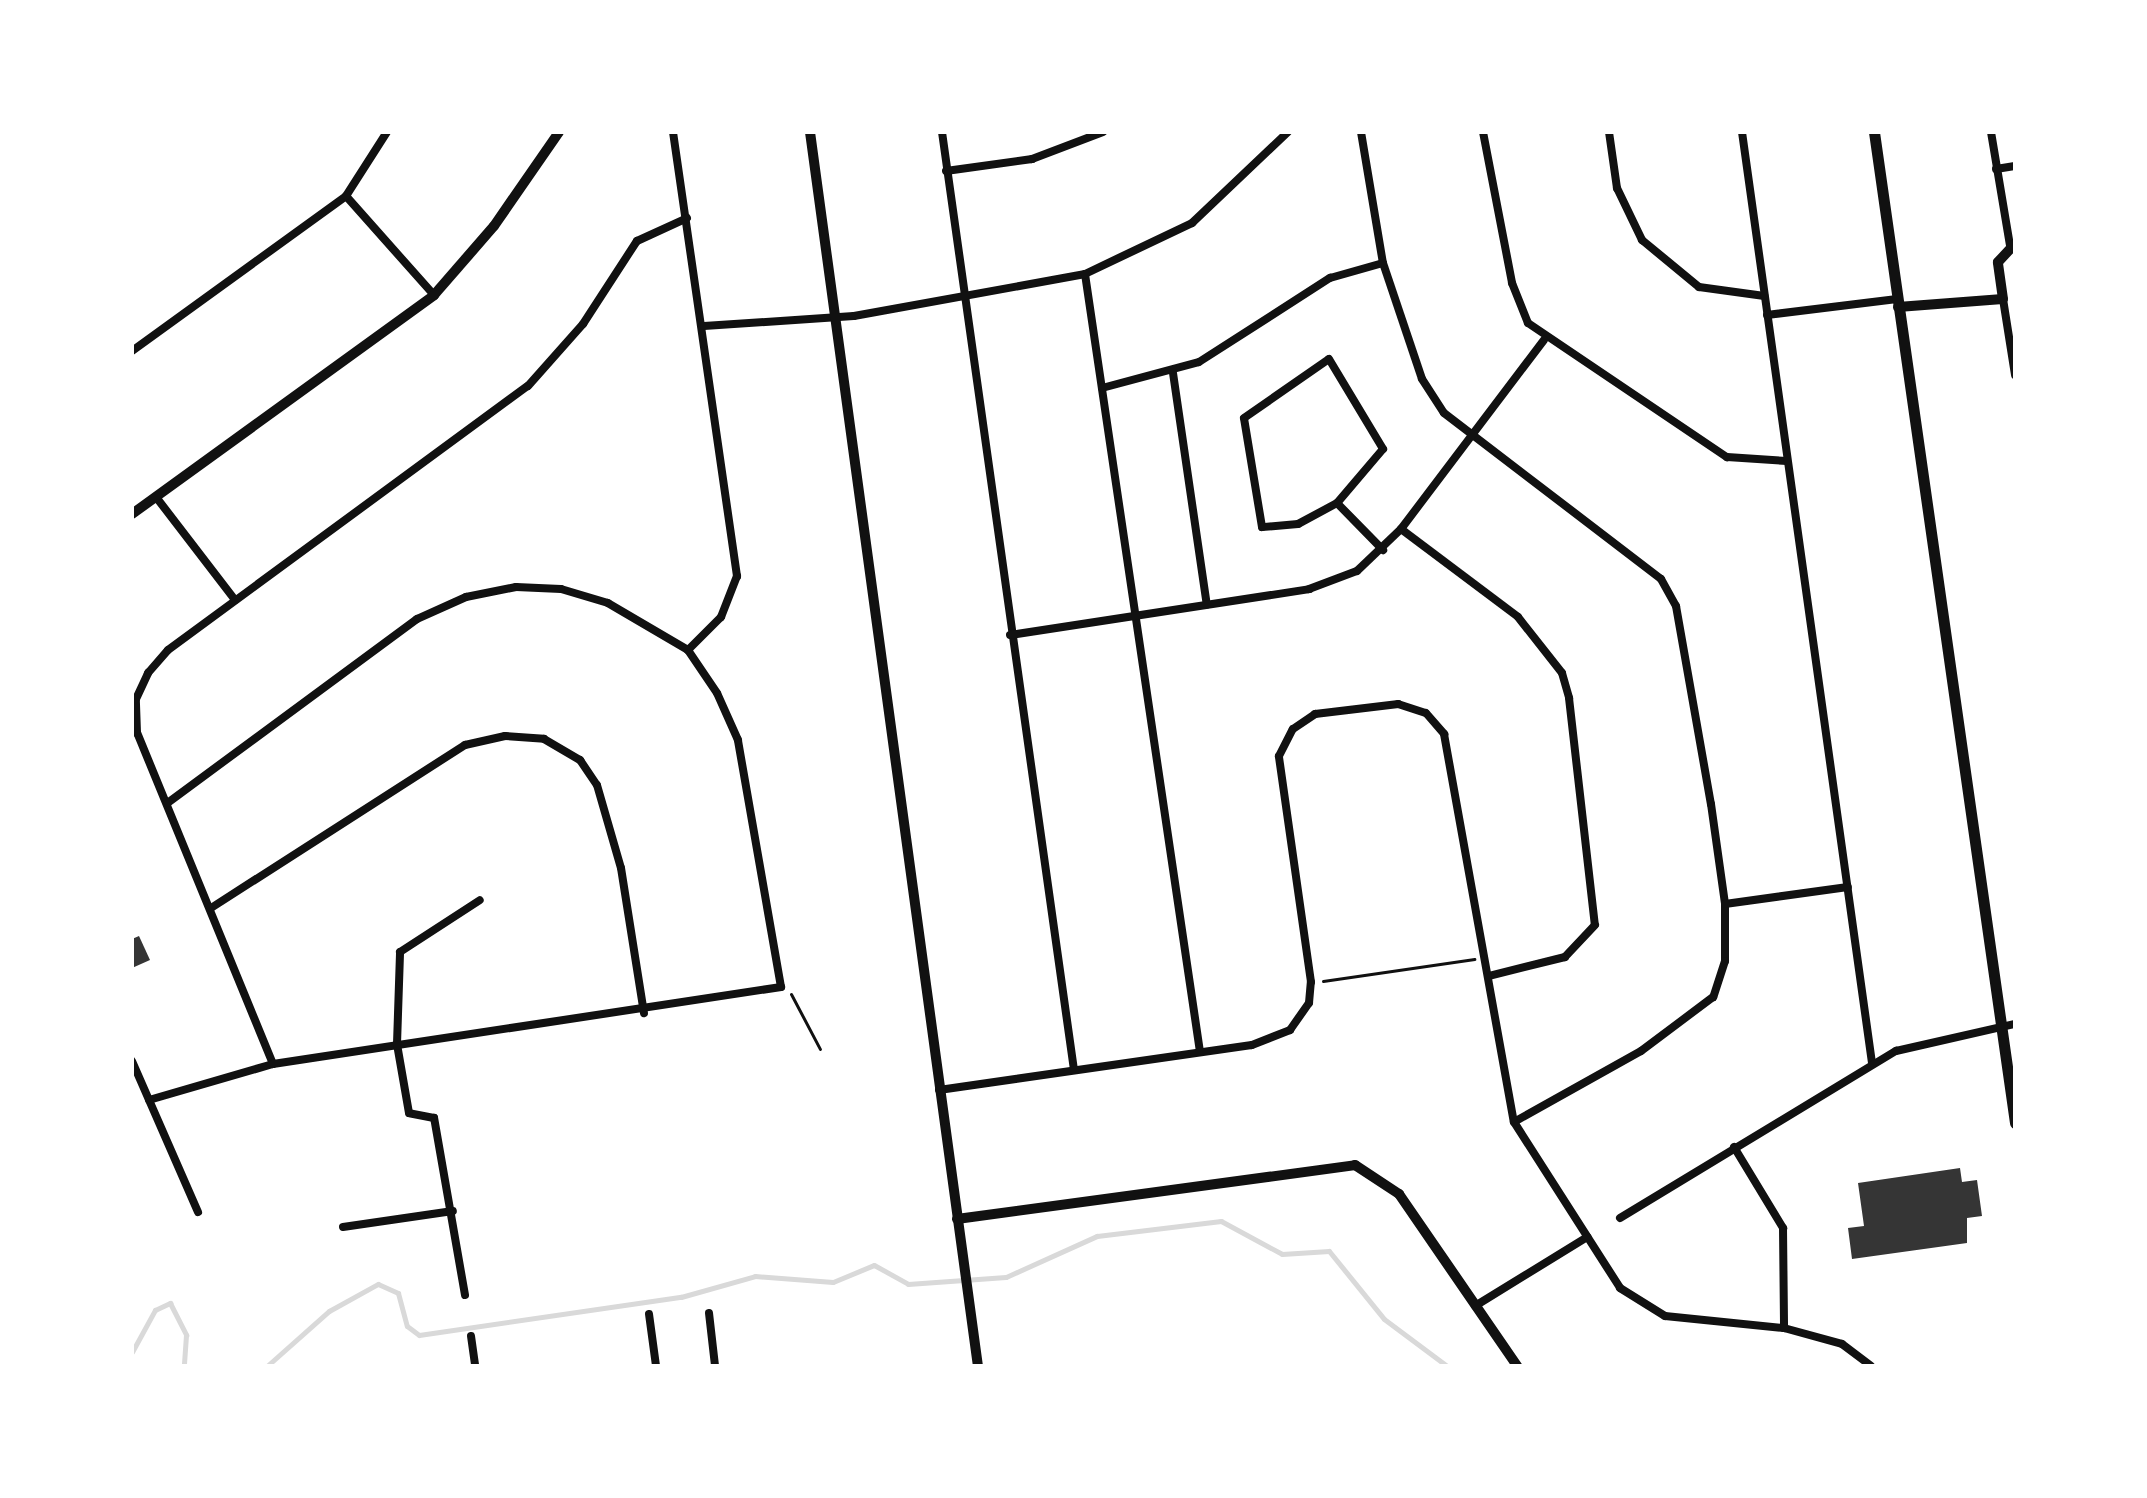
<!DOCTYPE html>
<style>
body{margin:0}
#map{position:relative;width:2147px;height:1498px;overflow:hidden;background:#fff;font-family:"DejaVu Sans",sans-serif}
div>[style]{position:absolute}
.stream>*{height:5px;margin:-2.5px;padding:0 2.5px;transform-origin:2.5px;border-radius:2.5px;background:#d9d9d9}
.building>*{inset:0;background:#353535}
.path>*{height:3px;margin:-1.5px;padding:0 1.5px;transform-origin:1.5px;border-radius:1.5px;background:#111}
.minor>*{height:8px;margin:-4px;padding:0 4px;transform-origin:4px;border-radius:4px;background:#111}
.tertiary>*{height:10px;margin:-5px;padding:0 5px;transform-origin:5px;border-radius:5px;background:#111}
.secondary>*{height:11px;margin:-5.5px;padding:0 5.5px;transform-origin:5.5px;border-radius:5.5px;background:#111}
span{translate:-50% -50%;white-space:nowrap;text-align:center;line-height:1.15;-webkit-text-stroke:8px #fff;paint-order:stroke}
.frame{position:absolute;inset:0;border:134px solid #fff;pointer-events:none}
</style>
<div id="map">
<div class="stream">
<i style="left:132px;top:1352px;width:48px;rotate:-61.3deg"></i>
<i style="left:155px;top:1310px;width:17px;rotate:-25deg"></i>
<i style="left:170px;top:1303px;width:36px;rotate:63deg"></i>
<i style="left:186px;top:1335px;width:31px;rotate:94deg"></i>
<i style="left:267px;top:1366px;width:83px;rotate:-41.6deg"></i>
<i style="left:329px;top:1311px;width:56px;rotate:-28.9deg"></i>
<i style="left:378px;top:1284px;width:22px;rotate:24deg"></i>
<i style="left:398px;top:1293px;width:34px;rotate:75deg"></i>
<i style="left:407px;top:1326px;width:15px;rotate:37deg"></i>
<i style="left:419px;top:1335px;width:265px;rotate:-8.3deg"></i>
<i style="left:681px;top:1297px;width:77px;rotate:-15.8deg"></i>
<i style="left:755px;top:1276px;width:78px;rotate:4.4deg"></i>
<i style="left:833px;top:1282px;width:44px;rotate:-22.5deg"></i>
<i style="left:874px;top:1265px;width:39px;rotate:29deg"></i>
<i style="left:908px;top:1284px;width:98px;rotate:-4.1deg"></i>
<i style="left:1006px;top:1277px;width:100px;rotate:-24.3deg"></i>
<i style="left:1097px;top:1236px;width:125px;rotate:-6.9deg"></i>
<i style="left:1221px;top:1221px;width:69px;rotate:28.4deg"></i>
<i style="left:1282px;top:1254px;width:47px;rotate:-3.7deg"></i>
<i style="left:1329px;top:1251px;width:87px;rotate:51deg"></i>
<i style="left:1384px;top:1319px;width:79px;rotate:36.7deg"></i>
</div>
<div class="building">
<i style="clip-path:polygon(139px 936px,150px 960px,132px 968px,132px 939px)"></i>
<i style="clip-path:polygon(1960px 1168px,1962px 1182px,1977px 1180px,1982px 1216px,1967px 1218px,1967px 1243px,1852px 1259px,1848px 1228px,1864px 1226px,1858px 1183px)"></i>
</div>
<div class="path">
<i style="left:1323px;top:981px;width:153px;rotate:-8.3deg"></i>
<i style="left:791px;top:994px;width:62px;rotate:62.2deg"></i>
</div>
<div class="minor">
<i style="left:673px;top:132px;width:449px;rotate:81.8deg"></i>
<i style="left:737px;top:576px;width:44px;rotate:111.3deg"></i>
<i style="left:721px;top:617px;width:47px;rotate:135deg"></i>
<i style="left:942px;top:132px;width:947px;rotate:81.99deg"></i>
<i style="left:1361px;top:132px;width:133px;rotate:80.5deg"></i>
<i style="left:1383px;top:263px;width:122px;rotate:71.4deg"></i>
<i style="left:1422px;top:379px;width:40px;rotate:57.1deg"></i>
<i style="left:1444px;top:413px;width:273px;rotate:37.4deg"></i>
<i style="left:1661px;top:579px;width:31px;rotate:61deg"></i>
<i style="left:1676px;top:606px;width:201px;rotate:80deg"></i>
<i style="left:1711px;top:804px;width:101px;rotate:82deg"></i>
<i style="left:1725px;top:904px;width:57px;rotate:90deg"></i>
<i style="left:1725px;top:961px;width:38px;rotate:108deg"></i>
<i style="left:1713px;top:997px;width:90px;rotate:143.1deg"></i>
<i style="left:1641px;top:1051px;width:145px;rotate:150.8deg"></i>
<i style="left:1483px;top:132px;width:154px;rotate:79.1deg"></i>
<i style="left:1512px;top:283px;width:43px;rotate:68.2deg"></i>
<i style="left:1528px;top:323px;width:240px;rotate:34deg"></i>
<i style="left:1727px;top:457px;width:60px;rotate:3.8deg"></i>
<i style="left:1609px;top:132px;width:57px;rotate:81.9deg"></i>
<i style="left:1617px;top:188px;width:58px;rotate:64.3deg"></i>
<i style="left:1642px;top:240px;width:74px;rotate:39.5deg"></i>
<i style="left:1699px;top:287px;width:66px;rotate:7.9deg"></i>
<i style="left:1742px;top:132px;width:940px;rotate:82.05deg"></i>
<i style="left:1991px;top:132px;width:115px;rotate:80.5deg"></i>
<i style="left:1996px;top:169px;width:19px;rotate:-9deg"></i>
<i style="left:946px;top:171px;width:87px;rotate:-7.9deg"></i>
<i style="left:1032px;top:159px;width:76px;rotate:-20.8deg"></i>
<i style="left:346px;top:196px;width:132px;rotate:48.4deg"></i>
<i style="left:1085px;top:274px;width:786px;rotate:81.59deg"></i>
<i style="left:2003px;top:299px;width:77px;rotate:81deg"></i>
<i style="left:1767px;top:315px;width:131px;rotate:-7deg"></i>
<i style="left:704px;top:326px;width:150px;rotate:-3.8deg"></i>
<i style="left:854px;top:316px;width:235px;rotate:-10.3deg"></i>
<i style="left:1085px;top:274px;width:119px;rotate:-25.5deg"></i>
<i style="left:1192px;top:223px;width:132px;rotate:-43.5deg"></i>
<i style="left:132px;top:351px;width:264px;rotate:-35.9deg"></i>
<i style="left:346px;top:196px;width:76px;rotate:-57.4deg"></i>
<i style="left:1329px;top:359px;width:105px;rotate:59deg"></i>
<i style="left:1383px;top:449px;width:71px;rotate:130.4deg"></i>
<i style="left:1337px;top:503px;width:44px;rotate:151.7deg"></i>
<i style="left:1298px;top:524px;width:36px;rotate:175deg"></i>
<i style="left:1262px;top:527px;width:110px;rotate:-99.4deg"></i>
<i style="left:1244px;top:418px;width:103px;rotate:-34.8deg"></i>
<i style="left:1173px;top:373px;width:234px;rotate:81.7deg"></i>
<i style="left:1102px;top:388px;width:100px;rotate:-15deg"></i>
<i style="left:1199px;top:362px;width:156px;rotate:-32.7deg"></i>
<i style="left:1330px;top:278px;width:55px;rotate:-15.8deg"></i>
<i style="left:156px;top:497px;width:130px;rotate:52.5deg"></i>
<i style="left:1337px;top:503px;width:66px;rotate:45.6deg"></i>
<i style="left:1401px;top:529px;width:146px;rotate:36.9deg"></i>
<i style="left:1518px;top:617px;width:71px;rotate:51.8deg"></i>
<i style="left:1562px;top:673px;width:26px;rotate:74deg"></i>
<i style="left:1569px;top:698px;width:228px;rotate:83.5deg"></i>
<i style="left:1595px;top:925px;width:44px;rotate:133.2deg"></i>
<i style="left:1565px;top:957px;width:78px;rotate:166deg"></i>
<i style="left:1010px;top:635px;width:303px;rotate:-8.7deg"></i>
<i style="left:1309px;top:589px;width:51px;rotate:-20.6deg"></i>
<i style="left:1357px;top:571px;width:61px;rotate:-43.7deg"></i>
<i style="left:1401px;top:529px;width:237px;rotate:-52.9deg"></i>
<i style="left:1725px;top:904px;width:124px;rotate:-7.9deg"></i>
<i style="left:211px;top:908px;width:302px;rotate:-32.7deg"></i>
<i style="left:465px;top:745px;width:41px;rotate:-12.7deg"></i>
<i style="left:505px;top:736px;width:39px;rotate:4deg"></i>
<i style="left:544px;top:739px;width:42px;rotate:30.3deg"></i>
<i style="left:580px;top:760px;width:30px;rotate:56deg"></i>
<i style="left:597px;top:785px;width:86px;rotate:73.9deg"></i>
<i style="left:621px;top:868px;width:147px;rotate:81deg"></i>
<i style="left:132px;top:1061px;width:165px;rotate:66.4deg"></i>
<i style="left:273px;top:1064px;width:358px;rotate:-112.3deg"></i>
<i style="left:137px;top:733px;width:34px;rotate:-92deg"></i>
<i style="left:136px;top:699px;width:29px;rotate:-65deg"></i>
<i style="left:148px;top:673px;width:30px;rotate:-49deg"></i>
<i style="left:168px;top:650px;width:446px;rotate:-36.3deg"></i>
<i style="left:528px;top:386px;width:83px;rotate:-48.4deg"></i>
<i style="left:583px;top:324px;width:99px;rotate:-57deg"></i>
<i style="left:637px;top:241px;width:55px;rotate:-24.7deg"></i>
<i style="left:939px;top:1090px;width:316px;rotate:-8.2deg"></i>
<i style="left:1252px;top:1045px;width:41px;rotate:-21.5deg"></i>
<i style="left:1290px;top:1030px;width:33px;rotate:-55deg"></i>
<i style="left:1309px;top:1003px;width:21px;rotate:-85deg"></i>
<i style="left:1311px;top:982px;width:228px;rotate:-98.1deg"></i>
<i style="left:1279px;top:756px;width:30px;rotate:-63deg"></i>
<i style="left:1293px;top:729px;width:27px;rotate:-34deg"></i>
<i style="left:1315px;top:714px;width:84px;rotate:-6.9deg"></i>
<i style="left:1398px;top:704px;width:29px;rotate:18deg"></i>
<i style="left:1426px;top:713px;width:28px;rotate:49deg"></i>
<i style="left:1444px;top:734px;width:394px;rotate:79.8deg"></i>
<i style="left:1514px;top:1122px;width:197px;rotate:57.4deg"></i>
<i style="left:1620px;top:1288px;width:53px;rotate:31.9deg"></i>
<i style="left:1665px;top:1316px;width:120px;rotate:5.8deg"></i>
<i style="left:1784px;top:1328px;width:60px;rotate:15.4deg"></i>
<i style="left:1842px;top:1344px;width:36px;rotate:37deg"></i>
<i style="left:149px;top:1100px;width:129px;rotate:-16.2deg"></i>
<i style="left:273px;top:1064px;width:514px;rotate:-8.62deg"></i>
<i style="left:781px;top:987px;width:251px;rotate:-99.9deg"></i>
<i style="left:738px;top:740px;width:51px;rotate:-114.1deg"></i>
<i style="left:717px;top:693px;width:52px;rotate:-124deg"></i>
<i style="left:688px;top:650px;width:93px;rotate:-149.6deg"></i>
<i style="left:608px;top:603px;width:49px;rotate:-163.4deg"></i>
<i style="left:561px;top:589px;width:45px;rotate:-177.5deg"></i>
<i style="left:516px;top:587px;width:51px;rotate:168.7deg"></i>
<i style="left:466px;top:597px;width:54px;rotate:155.8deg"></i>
<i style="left:417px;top:619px;width:310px;rotate:143.6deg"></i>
<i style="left:1734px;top:1147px;width:95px;rotate:58.8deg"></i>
<i style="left:1783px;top:1228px;width:100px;rotate:89.4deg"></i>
<i style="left:1620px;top:1218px;width:323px;rotate:-31.2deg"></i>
<i style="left:1896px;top:1051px;width:122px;rotate:-12.8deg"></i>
<i style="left:343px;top:1227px;width:111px;rotate:-8.3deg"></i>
<i style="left:465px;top:1295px;width:180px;rotate:-99.9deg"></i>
<i style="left:434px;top:1118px;width:25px;rotate:-169deg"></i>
<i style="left:409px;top:1113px;width:70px;rotate:-99.9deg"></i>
<i style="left:397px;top:1044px;width:92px;rotate:-88.1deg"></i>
<i style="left:400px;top:952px;width:95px;rotate:-33deg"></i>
<i style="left:1475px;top:1306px;width:132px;rotate:-31.6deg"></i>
<i style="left:709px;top:1313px;width:53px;rotate:83.5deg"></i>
<i style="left:649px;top:1314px;width:52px;rotate:82.3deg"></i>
<i style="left:471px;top:1336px;width:30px;rotate:82deg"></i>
</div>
<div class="tertiary">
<i style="left:810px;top:132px;width:1245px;rotate:82.25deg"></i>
<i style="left:1898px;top:307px;width:105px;rotate:-4.4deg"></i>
<i style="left:2003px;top:299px;width:37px;rotate:-98deg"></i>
<i style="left:1998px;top:262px;width:25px;rotate:-47deg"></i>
<i style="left:132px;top:514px;width:373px;rotate:-35.9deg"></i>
<i style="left:434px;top:295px;width:91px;rotate:-49deg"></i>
<i style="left:494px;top:226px;width:114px;rotate:-55.3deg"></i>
<i style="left:957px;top:1219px;width:402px;rotate:-7.7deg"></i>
<i style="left:1355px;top:1165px;width:53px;rotate:33.4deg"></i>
<i style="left:1399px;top:1194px;width:209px;rotate:55.5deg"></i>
</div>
<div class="secondary">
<i style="left:1874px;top:132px;width:1001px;rotate:81.9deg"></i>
</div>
<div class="frame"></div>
</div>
